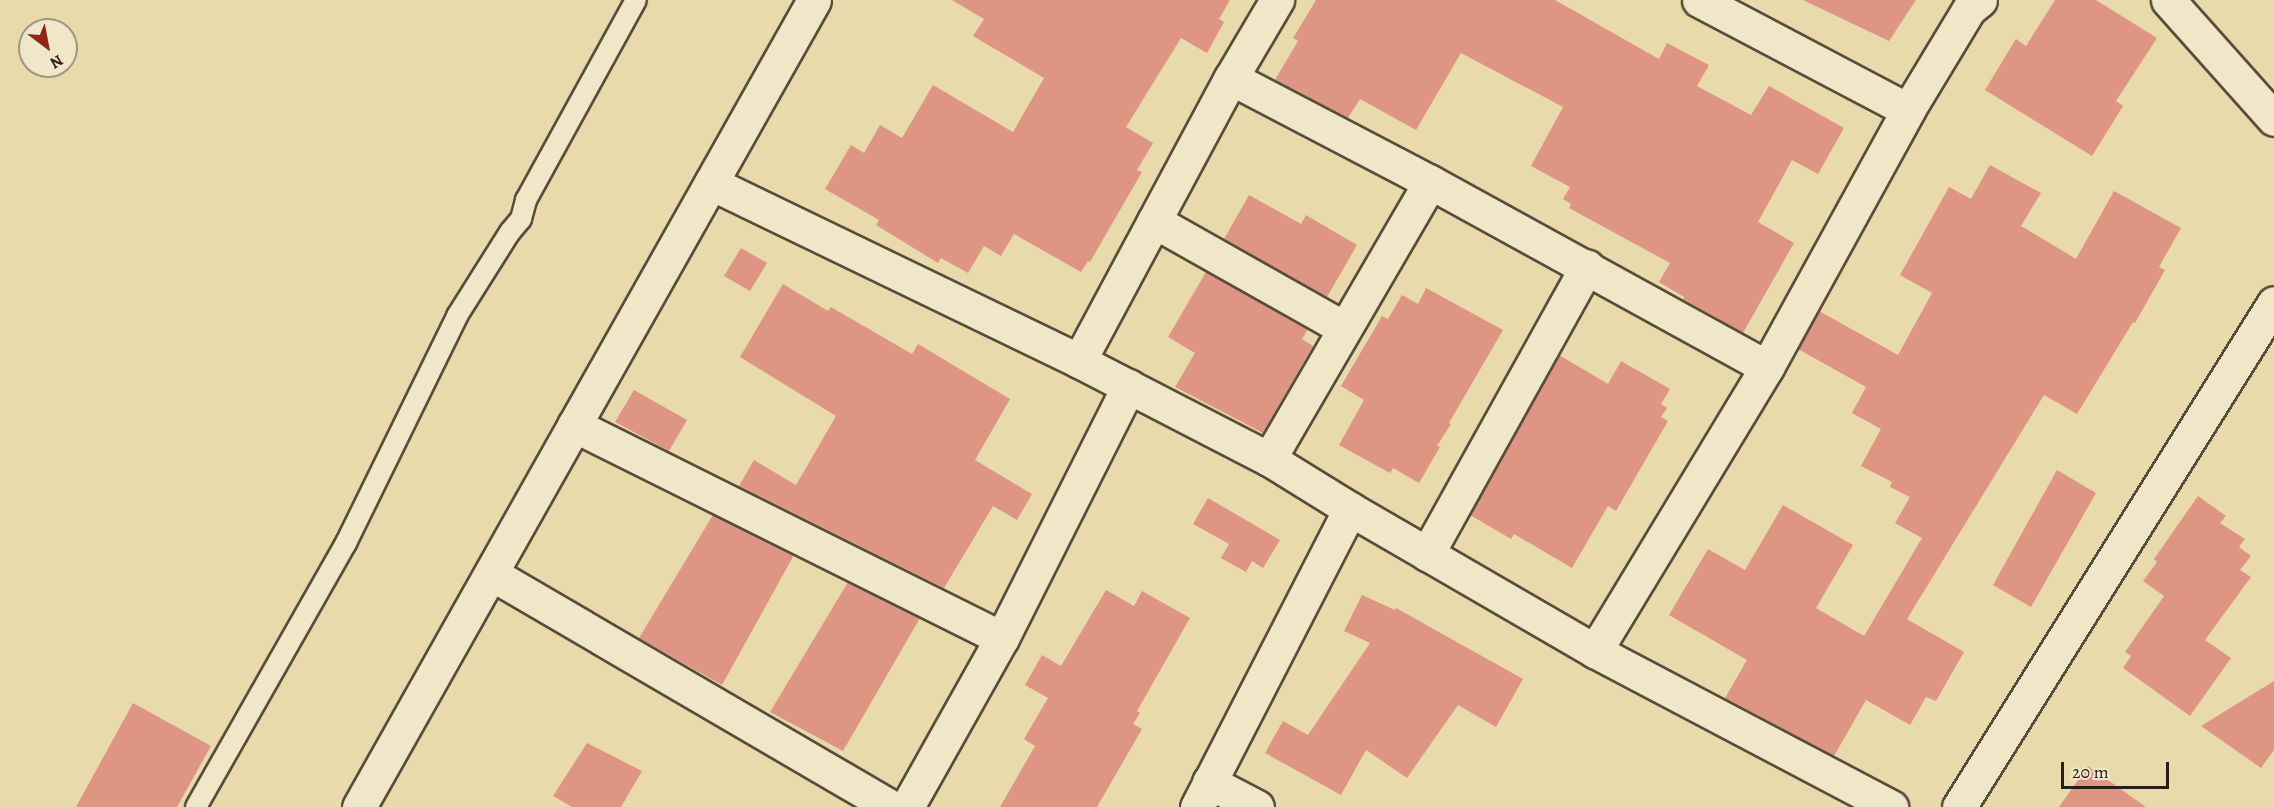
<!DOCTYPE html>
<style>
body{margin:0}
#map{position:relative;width:2274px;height:807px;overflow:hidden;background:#e8daaa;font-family:Alegreya,serif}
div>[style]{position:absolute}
.building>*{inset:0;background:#df9583}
.roads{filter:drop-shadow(2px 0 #594c3c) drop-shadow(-2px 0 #594c3c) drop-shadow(0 2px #594c3c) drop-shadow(0 -2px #594c3c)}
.lane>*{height:20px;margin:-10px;padding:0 10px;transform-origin:10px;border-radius:10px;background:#f0e7c8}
.street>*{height:33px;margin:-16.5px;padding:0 16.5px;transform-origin:16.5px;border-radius:16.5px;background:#f0e7c8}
span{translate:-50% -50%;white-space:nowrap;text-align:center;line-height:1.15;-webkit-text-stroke:4.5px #f0e7c8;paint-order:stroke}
.north{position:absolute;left:18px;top:18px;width:60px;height:60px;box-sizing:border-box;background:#f0e7c8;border:2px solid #a09682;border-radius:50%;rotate:148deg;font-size:16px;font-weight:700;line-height:24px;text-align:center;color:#291d18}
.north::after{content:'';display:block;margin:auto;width:21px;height:27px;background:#8f2418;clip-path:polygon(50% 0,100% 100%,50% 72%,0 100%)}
.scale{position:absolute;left:2061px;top:762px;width:108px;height:27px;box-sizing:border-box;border:3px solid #291d18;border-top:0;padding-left:8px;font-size:18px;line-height:21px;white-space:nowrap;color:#291d18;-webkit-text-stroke:4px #f0e7c8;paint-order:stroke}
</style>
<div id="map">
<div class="building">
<i style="clip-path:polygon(952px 0,1230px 0,1219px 19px,1224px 22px,1207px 53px,1181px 38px,1126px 127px,1153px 143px,1137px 170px,1142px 172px,1090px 262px,1088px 261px,1081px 272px,1014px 234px,1001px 256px,984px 246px,968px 273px,941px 258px,938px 263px,876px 225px,879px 220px,825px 189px,851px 145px,864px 153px,880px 125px,902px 138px,933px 85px,1013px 132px,1044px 78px,973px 36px,984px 19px)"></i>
<i style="clip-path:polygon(1316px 0,1555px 0,1659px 59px,1667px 43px,1709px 65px,1697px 86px,1751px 115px,1769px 86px,1844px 128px,1818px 174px,1792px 160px,1758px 222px,1794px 243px,1743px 333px,1683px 299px,1684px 297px,1659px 282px,1670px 263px,1569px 208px,1571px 204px,1563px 199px,1570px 187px,1531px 166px,1563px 107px,1461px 53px,1416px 130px,1360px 99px,1348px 118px,1275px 80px,1298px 41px,1293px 38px)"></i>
<i style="clip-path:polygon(1803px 0,1916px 0,1889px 41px)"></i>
<i style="clip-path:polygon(2055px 0,2096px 0,2157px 38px,2116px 101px,2123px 106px,2092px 156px,1985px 90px,2016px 39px,2026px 46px)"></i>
<i style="clip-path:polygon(1990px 165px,2041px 193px,2021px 226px,2076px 259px,2114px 191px,2181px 228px,2159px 267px,2165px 270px,2135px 323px,2133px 322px,2077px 414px,2044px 395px,1907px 619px,1964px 652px,1936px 701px,1926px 697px,1910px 725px,1866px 700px,1834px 756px,1725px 698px,1747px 660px,1669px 615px,1708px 549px,1745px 570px,1783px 505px,1853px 545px,1816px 608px,1864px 636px,1922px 538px,1895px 523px,1910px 497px,1890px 487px,1892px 482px,1861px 466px,1881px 429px,1852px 413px,1866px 387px,1798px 349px,1819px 311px,1898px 355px,1932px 293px,1900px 275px,1949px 187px,1971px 199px)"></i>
<i style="clip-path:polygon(1249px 195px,1301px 224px,1306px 215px,1357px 245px,1327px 297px,1224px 239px)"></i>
<i style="clip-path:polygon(741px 248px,767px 263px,750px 291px,724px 276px)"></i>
<i style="clip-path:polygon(1206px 272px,1308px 329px,1302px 339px,1313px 346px,1263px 433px,1175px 387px,1195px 353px,1168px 337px)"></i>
<i style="clip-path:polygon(783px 284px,828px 311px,831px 307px,912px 354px,918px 344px,1010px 399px,975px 460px,1032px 494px,1017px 520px,993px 506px,944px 588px,739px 486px,754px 460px,796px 485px,836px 416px,740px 357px)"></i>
<i style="clip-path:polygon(1426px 288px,1503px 330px,1449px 423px,1451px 424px,1437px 446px,1440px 447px,1419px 483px,1393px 468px,1390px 473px,1339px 445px,1364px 400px,1341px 386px,1382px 316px,1388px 319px,1402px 295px,1418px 304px)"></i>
<i style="clip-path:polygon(1559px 355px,1608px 384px,1621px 361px,1670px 389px,1661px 404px,1667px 408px,1661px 417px,1668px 421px,1616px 511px,1608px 506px,1572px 568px,1514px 534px,1511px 539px,1470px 515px)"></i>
<i style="clip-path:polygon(634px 390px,687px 420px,669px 451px,615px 422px)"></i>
<i style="clip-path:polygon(2057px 470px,2096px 493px,2031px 607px,1993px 585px)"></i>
<i style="clip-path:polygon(2198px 496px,2226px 516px,2220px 523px,2245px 539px,2239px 547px,2251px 556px,2240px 570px,2251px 577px,2205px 640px,2231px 658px,2190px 716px,2123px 668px,2131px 656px,2125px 652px,2164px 596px,2143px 581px,2157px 562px,2154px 559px)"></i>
<i style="clip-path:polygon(1208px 498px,1280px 540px,1263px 568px,1252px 561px,1246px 572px,1221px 558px,1229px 544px,1193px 524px)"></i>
<i style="clip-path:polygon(713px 515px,794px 555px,722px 685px,639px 638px)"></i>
<i style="clip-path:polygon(848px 582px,920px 618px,843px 751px,770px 712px)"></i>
<i style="clip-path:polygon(1106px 590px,1134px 606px,1142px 591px,1190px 618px,1137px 711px,1140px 713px,1133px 724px,1142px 729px,1097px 807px,1000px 807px,1035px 746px,1024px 739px,1048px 698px,1025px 685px,1042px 655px,1061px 666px)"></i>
<i style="clip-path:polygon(1362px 595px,1395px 610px,1396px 608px,1523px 679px,1496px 727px,1458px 705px,1407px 778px,1366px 750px,1341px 795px,1265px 753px,1283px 721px,1308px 735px,1370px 643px,1344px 631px)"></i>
<i style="clip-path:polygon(2274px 681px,2274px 750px,2261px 768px,2201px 726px)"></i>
<i style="clip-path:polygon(133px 703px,211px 746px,177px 807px,76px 807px)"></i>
<i style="clip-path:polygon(587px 743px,642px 771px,621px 807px,572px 807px,553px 796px)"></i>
<i style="clip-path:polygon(2088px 766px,2146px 807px,2059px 807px)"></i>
</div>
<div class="roads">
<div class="lane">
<i style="left:196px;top:807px;width:304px;rotate:-60.4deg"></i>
<i style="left:346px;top:543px;width:253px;rotate:-63.9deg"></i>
<i style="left:457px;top:316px;width:99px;rotate:-57.8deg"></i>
<i style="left:510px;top:232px;width:17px;rotate:-50deg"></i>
<i style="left:521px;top:219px;width:20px;rotate:-75deg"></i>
<i style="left:526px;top:200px;width:228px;rotate:-61.2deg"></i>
</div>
<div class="street">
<i style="left:1699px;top:0;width:236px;rotate:27.8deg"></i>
<i style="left:2168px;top:0;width:159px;rotate:48.3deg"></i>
<i style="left:1231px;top:78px;width:225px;rotate:27.6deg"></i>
<i style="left:1430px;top:182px;width:384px;rotate:28.8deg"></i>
<i style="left:711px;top:183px;width:409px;rotate:25.8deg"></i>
<i style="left:1079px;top:361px;width:214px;rotate:27.3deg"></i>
<i style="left:1269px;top:459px;width:95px;rotate:31.7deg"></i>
<i style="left:1350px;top:509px;width:283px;rotate:30.1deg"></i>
<i style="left:1595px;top:651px;width:335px;rotate:27.8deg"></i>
<i style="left:1154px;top:221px;width:218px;rotate:29.4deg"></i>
<i style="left:1079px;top:361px;width:321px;rotate:-61.8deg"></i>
<i style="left:1231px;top:78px;width:91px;rotate:-59.5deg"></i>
<i style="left:574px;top:425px;width:478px;rotate:26.5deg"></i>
<i style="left:1269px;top:459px;width:320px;rotate:-59.8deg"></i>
<i style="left:1427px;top:554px;width:329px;rotate:-60.9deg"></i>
<i style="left:492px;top:574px;width:461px;rotate:30.3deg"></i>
<i style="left:1595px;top:651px;width:332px;rotate:-58.8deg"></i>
<i style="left:1767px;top:367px;width:293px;rotate:-61.2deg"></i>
<i style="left:1908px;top:110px;width:118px;rotate:-58.9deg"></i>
<i style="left:1969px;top:9px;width:14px;rotate:-39deg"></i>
<i style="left:1209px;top:782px;width:54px;rotate:27.5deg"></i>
<i style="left:359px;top:807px;width:926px;rotate:-60.58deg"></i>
<i style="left:907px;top:807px;width:194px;rotate:-60.7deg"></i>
<i style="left:1002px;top:638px;width:282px;rotate:-63.3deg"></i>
<i style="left:1197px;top:807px;width:335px;rotate:-62.8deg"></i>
<i style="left:1959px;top:807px;width:594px;rotate:-57.99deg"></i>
</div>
</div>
<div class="north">N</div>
<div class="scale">20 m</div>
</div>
